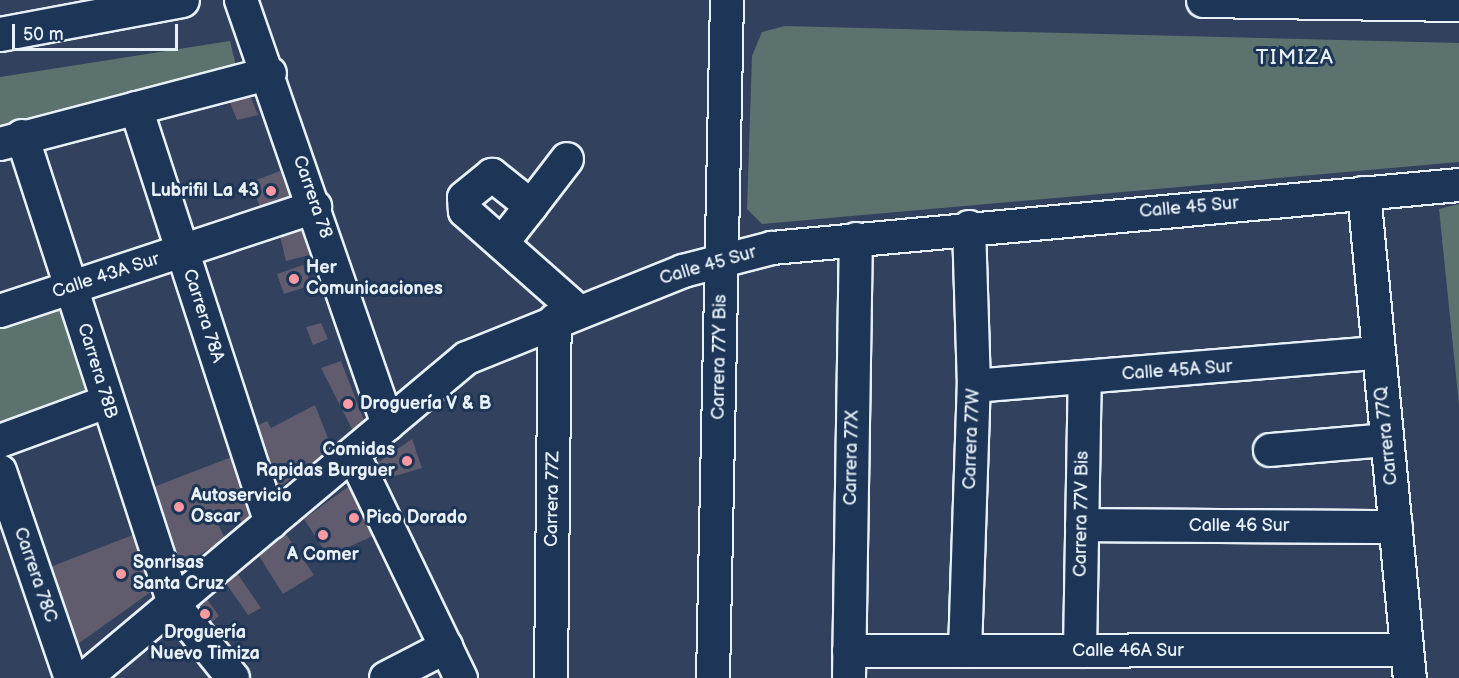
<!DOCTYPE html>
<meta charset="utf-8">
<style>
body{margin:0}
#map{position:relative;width:1459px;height:678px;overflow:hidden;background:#31415e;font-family:"Balsamiq Sans",sans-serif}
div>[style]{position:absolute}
.green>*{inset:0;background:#5c726e}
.building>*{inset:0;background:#605c6d}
.roads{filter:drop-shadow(2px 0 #e8f1f8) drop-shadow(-2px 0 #e8f1f8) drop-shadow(0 2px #e8f1f8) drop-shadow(0 -2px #e8f1f8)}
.minor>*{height:32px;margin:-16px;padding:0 16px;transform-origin:16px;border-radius:16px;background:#1d3557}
.major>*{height:33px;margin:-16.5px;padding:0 16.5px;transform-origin:16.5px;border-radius:16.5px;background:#1d3557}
.dots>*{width:16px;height:16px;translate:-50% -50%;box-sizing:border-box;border:3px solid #1d3557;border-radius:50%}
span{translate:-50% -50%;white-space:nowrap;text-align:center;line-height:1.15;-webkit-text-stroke:6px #1d3557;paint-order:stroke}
.poi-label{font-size:18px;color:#e8f1f8;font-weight:700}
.right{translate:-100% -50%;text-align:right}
.left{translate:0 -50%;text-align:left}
.street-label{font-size:18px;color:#e8f1f8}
.quarter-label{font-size:21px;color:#e8f1f8;letter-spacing:1.5px}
.scale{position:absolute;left:12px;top:24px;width:166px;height:27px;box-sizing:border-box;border:3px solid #e8f1f8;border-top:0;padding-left:8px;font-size:18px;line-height:21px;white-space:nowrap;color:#e8f1f8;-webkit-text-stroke:4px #1d3557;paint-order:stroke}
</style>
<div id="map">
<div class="green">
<i style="clip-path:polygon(785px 26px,1459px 43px,1459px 162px,762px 224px,747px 209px,752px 56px,762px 32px)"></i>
<i style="clip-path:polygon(230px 41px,237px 70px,0 126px,0 77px)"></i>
<i style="clip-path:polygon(1459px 204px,1459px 405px,1439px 209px)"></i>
<i style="clip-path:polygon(65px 299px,95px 393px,0 423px,0 320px)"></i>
</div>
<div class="building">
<i style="clip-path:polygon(249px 93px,258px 115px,237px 120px,229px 100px)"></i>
<i style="clip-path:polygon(280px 171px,291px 200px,261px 210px,251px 182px)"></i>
<i style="clip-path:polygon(301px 226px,309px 255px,286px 261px,279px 232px)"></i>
<i style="clip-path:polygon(303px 265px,312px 285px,284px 294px,277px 274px)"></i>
<i style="clip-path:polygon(321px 323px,328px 339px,313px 345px,306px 327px)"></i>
<i style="clip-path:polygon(341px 361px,365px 423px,355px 435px,321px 368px)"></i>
<i style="clip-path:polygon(315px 405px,333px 451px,269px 493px,246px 431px,267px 421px,271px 428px)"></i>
<i style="clip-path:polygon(412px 439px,422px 468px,378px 481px,370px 468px)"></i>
<i style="clip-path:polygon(242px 453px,260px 512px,242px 524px,237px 510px,215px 517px,225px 539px,170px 573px,143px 491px)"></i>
<i style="clip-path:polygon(356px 481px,380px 533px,328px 556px,304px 519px)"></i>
<i style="clip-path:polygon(138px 533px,155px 589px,68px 651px,40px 571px)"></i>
<i style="clip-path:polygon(286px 534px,314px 575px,283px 594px,259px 556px)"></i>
<i style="clip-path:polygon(237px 573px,261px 608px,248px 615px,225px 582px)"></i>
<i style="clip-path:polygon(207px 599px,219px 616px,202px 630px,191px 611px)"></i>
</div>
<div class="roads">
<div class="minor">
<i style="left:241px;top:0;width:449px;rotate:70.9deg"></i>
<i style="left:136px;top:108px;width:436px;rotate:72deg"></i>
<i style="left:22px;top:136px;width:493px;rotate:72deg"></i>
<i style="left:174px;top:605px;width:94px;rotate:51.1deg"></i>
<i style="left:0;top:144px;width:279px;rotate:-14.7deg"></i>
<i style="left:1364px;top:193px;width:487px;rotate:84.6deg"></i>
<i style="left:531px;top:206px;width:59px;rotate:-52.5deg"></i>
<i style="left:502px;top:243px;width:47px;rotate:-51.9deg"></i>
<i style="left:531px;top:206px;width:50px;rotate:-141.5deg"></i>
<i style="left:492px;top:175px;width:36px;rotate:141deg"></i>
<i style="left:464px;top:198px;width:13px;rotate:86deg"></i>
<i style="left:465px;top:211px;width:151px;rotate:41.5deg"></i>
<i style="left:0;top:311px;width:332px;rotate:-18.3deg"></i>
<i style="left:974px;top:386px;width:406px;rotate:-4.7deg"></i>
<i style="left:0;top:441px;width:113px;rotate:-20.2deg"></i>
<i style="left:1270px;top:450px;width:117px;rotate:-4.9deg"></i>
<i style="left:353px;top:454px;width:249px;rotate:64.3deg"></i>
<i style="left:0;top:471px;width:219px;rotate:71.1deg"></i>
<i style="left:1082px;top:525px;width:314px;rotate:0.4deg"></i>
<i style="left:849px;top:651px;width:558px;rotate:-0.1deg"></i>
<i style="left:965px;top:651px;width:265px;rotate:-88.1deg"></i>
<i style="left:974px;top:386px;width:159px;rotate:-91.8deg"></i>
<i style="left:1080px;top:651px;width:274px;rotate:-89deg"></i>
<i style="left:85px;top:678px;width:498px;rotate:-40deg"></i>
<i style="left:467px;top:358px;width:233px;rotate:-21.9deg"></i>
<i style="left:683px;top:271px;width:92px;rotate:-14.5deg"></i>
<i style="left:772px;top:248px;width:690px;rotate:-5.24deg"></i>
<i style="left:386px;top:678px;width:68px;rotate:-27.3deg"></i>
<i style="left:551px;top:678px;width:358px;rotate:-89.4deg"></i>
<i style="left:713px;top:678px;width:678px;rotate:-88.82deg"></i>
<i style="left:849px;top:678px;width:439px;rotate:-89.1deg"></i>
</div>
<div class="major">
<i style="left:1203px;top:0;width:256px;rotate:0.9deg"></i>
<i style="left:0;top:34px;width:185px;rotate:-10.6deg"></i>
</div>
</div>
<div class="dots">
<i style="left:271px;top:191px;background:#ff9aa2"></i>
<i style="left:294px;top:279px;background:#ff9aa2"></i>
<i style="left:348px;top:404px;background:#ff9aa2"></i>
<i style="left:407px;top:461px;background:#ff9aa2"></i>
<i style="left:179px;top:507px;background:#ff9aa2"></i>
<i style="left:354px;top:518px;background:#ff9aa2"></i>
<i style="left:323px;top:535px;background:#ff9aa2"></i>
<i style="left:121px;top:574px;background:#ff9aa2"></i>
<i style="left:205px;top:614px;background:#ff9aa2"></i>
</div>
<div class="poi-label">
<span class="right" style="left:259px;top:191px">Lubrifil La 43</span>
<span class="left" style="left:306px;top:279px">Her<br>Comunicaciones</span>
<span class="left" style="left:360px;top:404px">Droguería V &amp; B</span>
<span class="right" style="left:395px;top:461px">Comidas<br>Rapidas Burguer</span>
<span class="left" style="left:191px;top:507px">Autoservicio<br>Oscar</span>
<span class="left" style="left:366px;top:518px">Pico Dorado</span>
<span style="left:323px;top:555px">A Comer</span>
<span class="left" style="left:133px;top:574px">Sonrisas<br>Santa Cruz</span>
<span style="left:205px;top:644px">Droguería<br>Nuevo Timiza</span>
</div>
<div class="street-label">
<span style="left:312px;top:197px;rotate:71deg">Carrera 78</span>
<span style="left:1189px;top:208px;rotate:-5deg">Calle 45 Sur</span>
<span style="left:708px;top:266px;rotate:-16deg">Calle 45 Sur</span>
<span style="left:106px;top:276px;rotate:-18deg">Calle 43A Sur</span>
<span style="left:203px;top:316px;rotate:72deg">Carrera 78A</span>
<span style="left:720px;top:357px;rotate:-89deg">Carrera 77Y Bis</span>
<span style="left:97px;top:371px;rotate:73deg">Carrera 78B</span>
<span style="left:1177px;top:371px;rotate:-4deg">Calle 45A Sur</span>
<span style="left:1387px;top:436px;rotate:-96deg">Carrera 77Q</span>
<span style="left:972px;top:439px;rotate:-88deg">Carrera 77W</span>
<span style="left:852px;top:458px;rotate:-89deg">Carrera 77X</span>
<span style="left:553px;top:499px;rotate:-89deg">Carrera 77Z</span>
<span style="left:1082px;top:514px;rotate:-89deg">Carrera 77V Bis</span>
<span style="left:1239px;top:526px">Calle 46 Sur</span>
<span style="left:35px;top:575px;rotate:71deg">Carrera 78C</span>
<span style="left:1128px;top:651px">Calle 46A Sur</span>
</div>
<div class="quarter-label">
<span style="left:1295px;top:58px">TIMIZA</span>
</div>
<div class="scale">50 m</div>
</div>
